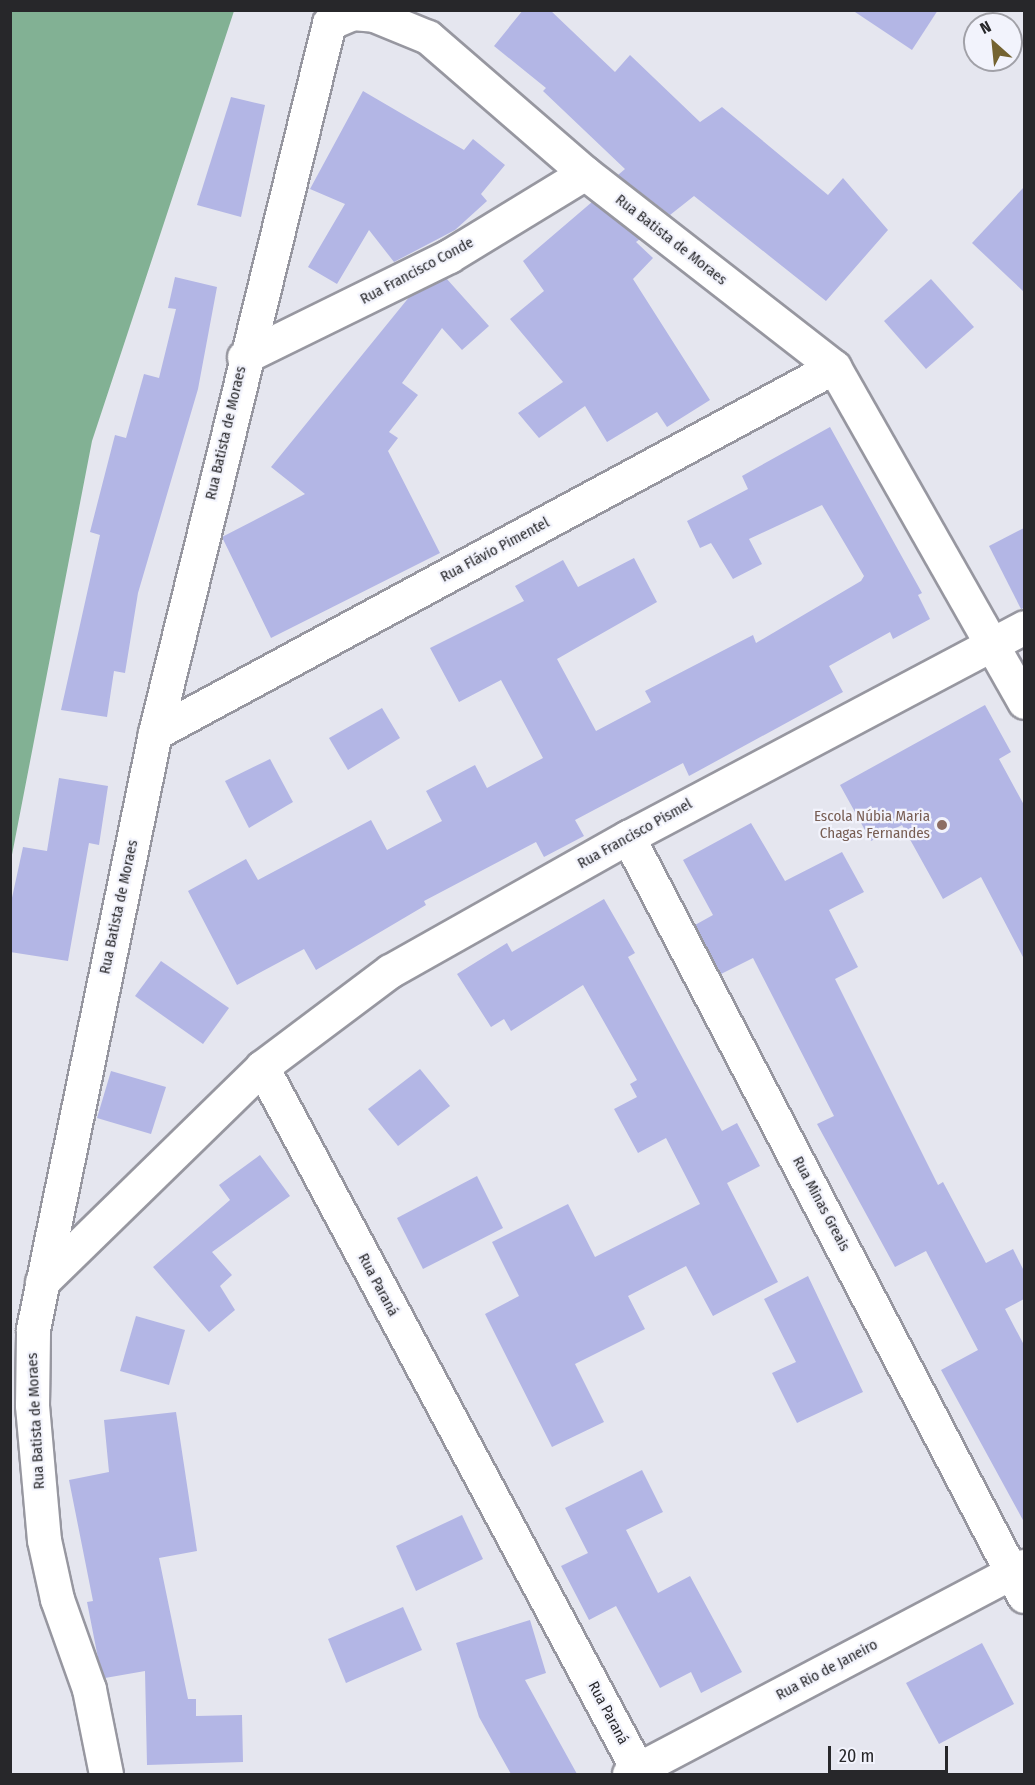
<!DOCTYPE html>
<meta charset="utf-8">
<style>
body{margin:0}
#map{position:relative;width:1035px;height:1785px;overflow:hidden;background:#e5e6ef;font-family:"Fira Sans Condensed",sans-serif}
div>[style]{position:absolute}
.forest>*{inset:0;background:#82b194}
.building>*{inset:0;background:#b3b6e5}
.roads{filter:drop-shadow(2px 0 #9797a0) drop-shadow(-2px 0 #9797a0) drop-shadow(0 2px #9797a0) drop-shadow(0 -2px #9797a0)}
.street>*{height:33px;margin:-16.5px;padding:0 16.5px;transform-origin:16.5px;border-radius:16.5px;background:#fff}
.secondary>*{height:33px;margin:-16.5px;padding:0 16.5px;transform-origin:16.5px;border-radius:16.5px;background:#fff}
.dots>*{width:16px;height:16px;translate:-50% -50%;box-sizing:border-box;border:3px solid #f2f3fc;border-radius:50%}
span{translate:-50% -50%;white-space:nowrap;text-align:center;line-height:1.15;-webkit-text-stroke:4.5px #f2f3fc;paint-order:stroke}
.street-label{font-size:15px;color:#27272a}
.education-label{font-size:15px;color:#785e54}
.right{translate:-100% -50%;text-align:right}
.frame{position:absolute;inset:0;border:12px solid #27272a;pointer-events:none}
.north{position:absolute;left:963px;top:12px;width:60px;height:60px;box-sizing:border-box;background:#f2f3fc;border:2px solid #a1a1a8;border-radius:50%;rotate:333deg;font-size:16px;font-weight:700;line-height:24px;text-align:center;color:#27272a}
.north::after{content:'';display:block;margin:auto;width:21px;height:27px;background:#746331;clip-path:polygon(50% 0,100% 100%,50% 72%,0 100%)}
.scale{position:absolute;left:828px;top:1746px;width:120px;height:27px;box-sizing:border-box;border:3px solid #27272a;border-top:0;padding-left:8px;font-size:18px;line-height:21px;white-space:nowrap;color:#27272a;-webkit-text-stroke:4px #f2f3fc;paint-order:stroke}
</style>
<div id="map">
<div class="forest">
<i style="clip-path:polygon(11px 10px,234px 11px,92px 441px,11px 860px)"></i>
</div>
<div class="building">
<i style="clip-path:polygon(523px 10px,550px 10px,615px 72px,630px 55px,700px 122px,722px 107px,828px 195px,843px 178px,888px 230px,826px 301px,694px 196px,670px 215px,618px 175px,625px 169px,543px 91px,546px 88px,494px 46px)"></i>
<i style="clip-path:polygon(852px 10px,938px 10px,912px 50px)"></i>
<i style="clip-path:polygon(363px 91px,464px 150px,473px 139px,505px 165px,481px 194px,487px 201px,455px 230px,394px 262px,369px 230px,337px 284px,308px 267px,345px 204px,310px 189px)"></i>
<i style="clip-path:polygon(231px 97px,265px 105px,241px 217px,197px 205px)"></i>
<i style="clip-path:polygon(1024px 187px,1024px 292px,972px 243px)"></i>
<i style="clip-path:polygon(592px 202px,640px 239px,636px 242px,653px 258px,633px 279px,710px 400px,667px 427px,657px 412px,607px 442px,585px 406px,539px 438px,518px 413px,563px 382px,510px 319px,544px 291px,523px 261px)"></i>
<i style="clip-path:polygon(175px 277px,217px 287px,198px 389px,138px 593px,125px 673px,114px 671px,107px 717px,61px 710px,100px 535px,90px 532px,115px 435px,126px 438px,144px 374px,159px 378px,176px 309px,168px 308px)"></i>
<i style="clip-path:polygon(446px 278px,489px 326px,462px 350px,442px 328px,402px 383px,418px 395px,389px 432px,398px 438px,388px 451px,440px 553px,271px 638px,222px 537px,305px 494px,271px 467px,410px 296px)"></i>
<i style="clip-path:polygon(931px 279px,974px 327px,926px 369px,884px 321px)"></i>
<i style="clip-path:polygon(830px 427px,922px 593px,918px 595px,930px 619px,893px 639px,890px 632px,829px 666px,843px 692px,689px 776px,683px 763px,575px 820px,584px 836px,544px 857px,536px 842px,424px 901px,426px 905px,316px 970px,304px 949px,237px 985px,188px 891px,246px 859px,258px 880px,371px 820px,387px 850px,442px 821px,426px 791px,475px 765px,487px 788px,543px 758px,501px 680px,459px 702px,430px 648px,524px 601px,515px 586px,563px 560px,578px 587px,634px 558px,657px 602px,557px 659px,596px 731px,651px 702px,645px 691px,753px 635px,756px 643px,861px 581px,864px 576px,822px 505px,749px 539px,762px 564px,733px 579px,711px 543px,700px 548px,687px 521px,748px 489px,742px 476px)"></i>
<i style="clip-path:polygon(1024px 528px,1024px 608px,1021px 609px,989px 546px)"></i>
<i style="clip-path:polygon(985px 705px,1011px 752px,999px 759px,1024px 805px,1024px 959px,981px 877px,943px 899px,902px 825px,871px 841px,840px 785px)"></i>
<i style="clip-path:polygon(382px 708px,400px 738px,348px 770px,329px 738px)"></i>
<i style="clip-path:polygon(270px 759px,293px 802px,249px 828px,225px 781px)"></i>
<i style="clip-path:polygon(59px 778px,108px 786px,99px 845px,89px 843px,68px 961px,10px 952px,10px 907px,23px 847px,47px 851px)"></i>
<i style="clip-path:polygon(751px 823px,785px 881px,842px 852px,864px 892px,829px 910px,858px 967px,835px 979px,938px 1185px,943px 1182px,986px 1263px,1013px 1249px,1024px 1271px,1024px 1299px,1005px 1309px,1024px 1345px,1024px 1522px,941px 1370px,978px 1350px,926px 1251px,895px 1267px,817px 1124px,834px 1116px,753px 958px,721px 974px,695px 925px,713px 915px,683px 860px)"></i>
<i style="clip-path:polygon(604px 899px,635px 953px,628px 957px,722px 1131px,737px 1123px,760px 1166px,727px 1183px,778px 1282px,713px 1316px,686px 1266px,628px 1296px,645px 1329px,575px 1364px,604px 1422px,552px 1447px,485px 1314px,519px 1296px,492px 1242px,568px 1204px,595px 1257px,700px 1204px,666px 1138px,638px 1153px,614px 1109px,637px 1097px,630px 1084px,637px 1080px,583px 985px,511px 1031px,504px 1019px,491px 1027px,457px 974px,507px 943px,512px 952px)"></i>
<i style="clip-path:polygon(161px 961px,229px 1008px,203px 1044px,135px 996px)"></i>
<i style="clip-path:polygon(420px 1069px,450px 1106px,398px 1146px,368px 1109px)"></i>
<i style="clip-path:polygon(111px 1071px,166px 1087px,151px 1134px,97px 1118px)"></i>
<i style="clip-path:polygon(260px 1155px,290px 1196px,212px 1252px,232px 1275px,220px 1286px,235px 1310px,209px 1332px,153px 1267px,230px 1200px,219px 1185px)"></i>
<i style="clip-path:polygon(477px 1176px,503px 1228px,423px 1269px,397px 1218px)"></i>
<i style="clip-path:polygon(808px 1276px,863px 1392px,797px 1423px,772px 1373px,796px 1362px,764px 1299px)"></i>
<i style="clip-path:polygon(136px 1316px,185px 1330px,169px 1385px,120px 1371px)"></i>
<i style="clip-path:polygon(176px 1412px,197px 1551px,159px 1558px,188px 1699px,196px 1699px,196px 1716px,242px 1715px,243px 1762px,147px 1765px,145px 1671px,105px 1678px,98px 1658px,87px 1602px,93px 1601px,69px 1480px,109px 1472px,104px 1420px)"></i>
<i style="clip-path:polygon(642px 1470px,663px 1512px,626px 1530px,658px 1593px,690px 1576px,742px 1672px,701px 1693px,691px 1672px,660px 1688px,616px 1606px,589px 1620px,561px 1566px,588px 1553px,565px 1508px)"></i>
<i style="clip-path:polygon(462px 1515px,483px 1559px,416px 1591px,396px 1546px)"></i>
<i style="clip-path:polygon(403px 1607px,422px 1650px,346px 1683px,328px 1639px)"></i>
<i style="clip-path:polygon(530px 1620px,546px 1673px,525px 1680px,577px 1774px,511px 1774px,479px 1717px,456px 1643px)"></i>
<i style="clip-path:polygon(982px 1643px,1014px 1704px,939px 1744px,906px 1683px)"></i>
</div>
<div class="roads">
<div class="street">
<i style="left:244px;top:357px;width:229px;rotate:-26.2deg"></i>
<i style="left:449px;top:256px;width:159px;rotate:-31.4deg"></i>
<i style="left:155px;top:733px;width:771px;rotate:-28.33deg"></i>
<i style="left:628px;top:837px;width:856px;rotate:62.45deg"></i>
<i style="left:262px;top:1067px;width:802px;rotate:61.87deg"></i>
<i style="left:42px;top:1282px;width:308px;rotate:-44.3deg"></i>
<i style="left:262px;top:1067px;width:160px;rotate:-36.9deg"></i>
<i style="left:390px;top:971px;width:273px;rotate:-29.4deg"></i>
<i style="left:628px;top:837px;width:448px;rotate:-27.9deg"></i>
<i style="left:106px;top:1774px;width:87px;rotate:-101.3deg"></i>
<i style="left:89px;top:1689px;width:96px;rotate:-109.6deg"></i>
<i style="left:57px;top:1599px;width:60px;rotate:-102.4deg"></i>
<i style="left:44px;top:1540px;width:136px;rotate:-95.1deg"></i>
<i style="left:32px;top:1405px;width:76px;rotate:-89.2deg"></i>
<i style="left:33px;top:1329px;width:608px;rotate:-78.43deg"></i>
<i style="left:155px;top:733px;width:731px;rotate:-76.23deg"></i>
<i style="left:329px;top:23px;width:25px;rotate:-23deg"></i>
<i style="left:352px;top:13px;width:22px;rotate:5deg"></i>
<i style="left:374px;top:15px;width:58px;rotate:22.2deg"></i>
<i style="left:428px;top:37px;width:208px;rotate:40.9deg"></i>
<i style="left:585px;top:173px;width:316px;rotate:37.9deg"></i>
<i style="left:834px;top:367px;width:385px;rotate:60.4deg"></i>
</div>
<div class="secondary">
<i style="left:629px;top:1774px;width:446px;rotate:-27.8deg"></i>
</div>
</div>
<div class="dots">
<i style="left:942px;top:825px;background:#8d6e63"></i>
</div>
<div class="street-label">
<span style="left:671px;top:240px;rotate:38deg">Rua Batista de Moraes</span>
<span style="left:417px;top:271px;rotate:-28deg">Rua Francisco Conde</span>
<span style="left:226px;top:433px;rotate:-77deg">Rua Batista de Moraes</span>
<span style="left:495px;top:550px;rotate:-28deg">Rua Flávio Pimentel</span>
<span style="left:635px;top:834px;rotate:-29deg">Rua Francisco Pismel</span>
<span style="left:119px;top:907px;rotate:-78deg">Rua Batista de Moraes</span>
<span style="left:821px;top:1204px;rotate:62deg">Rua Minas Greais</span>
<span style="left:378px;top:1285px;rotate:62deg">Rua Paraná</span>
<span style="left:36px;top:1421px;rotate:-93deg">Rua Batista de Moraes</span>
<span style="left:827px;top:1670px;rotate:-28deg">Rua Rio de Janeiro</span>
<span style="left:608px;top:1713px;rotate:62deg">Rua Paraná</span>
</div>
<div class="education-label">
<span class="right" style="left:930px;top:825px">Escola Núbia Maria<br>Chagas Fernandes</span>
</div>
<div class="frame"></div>
<div class="north">N</div>
<div class="scale">20 m</div>
</div>
